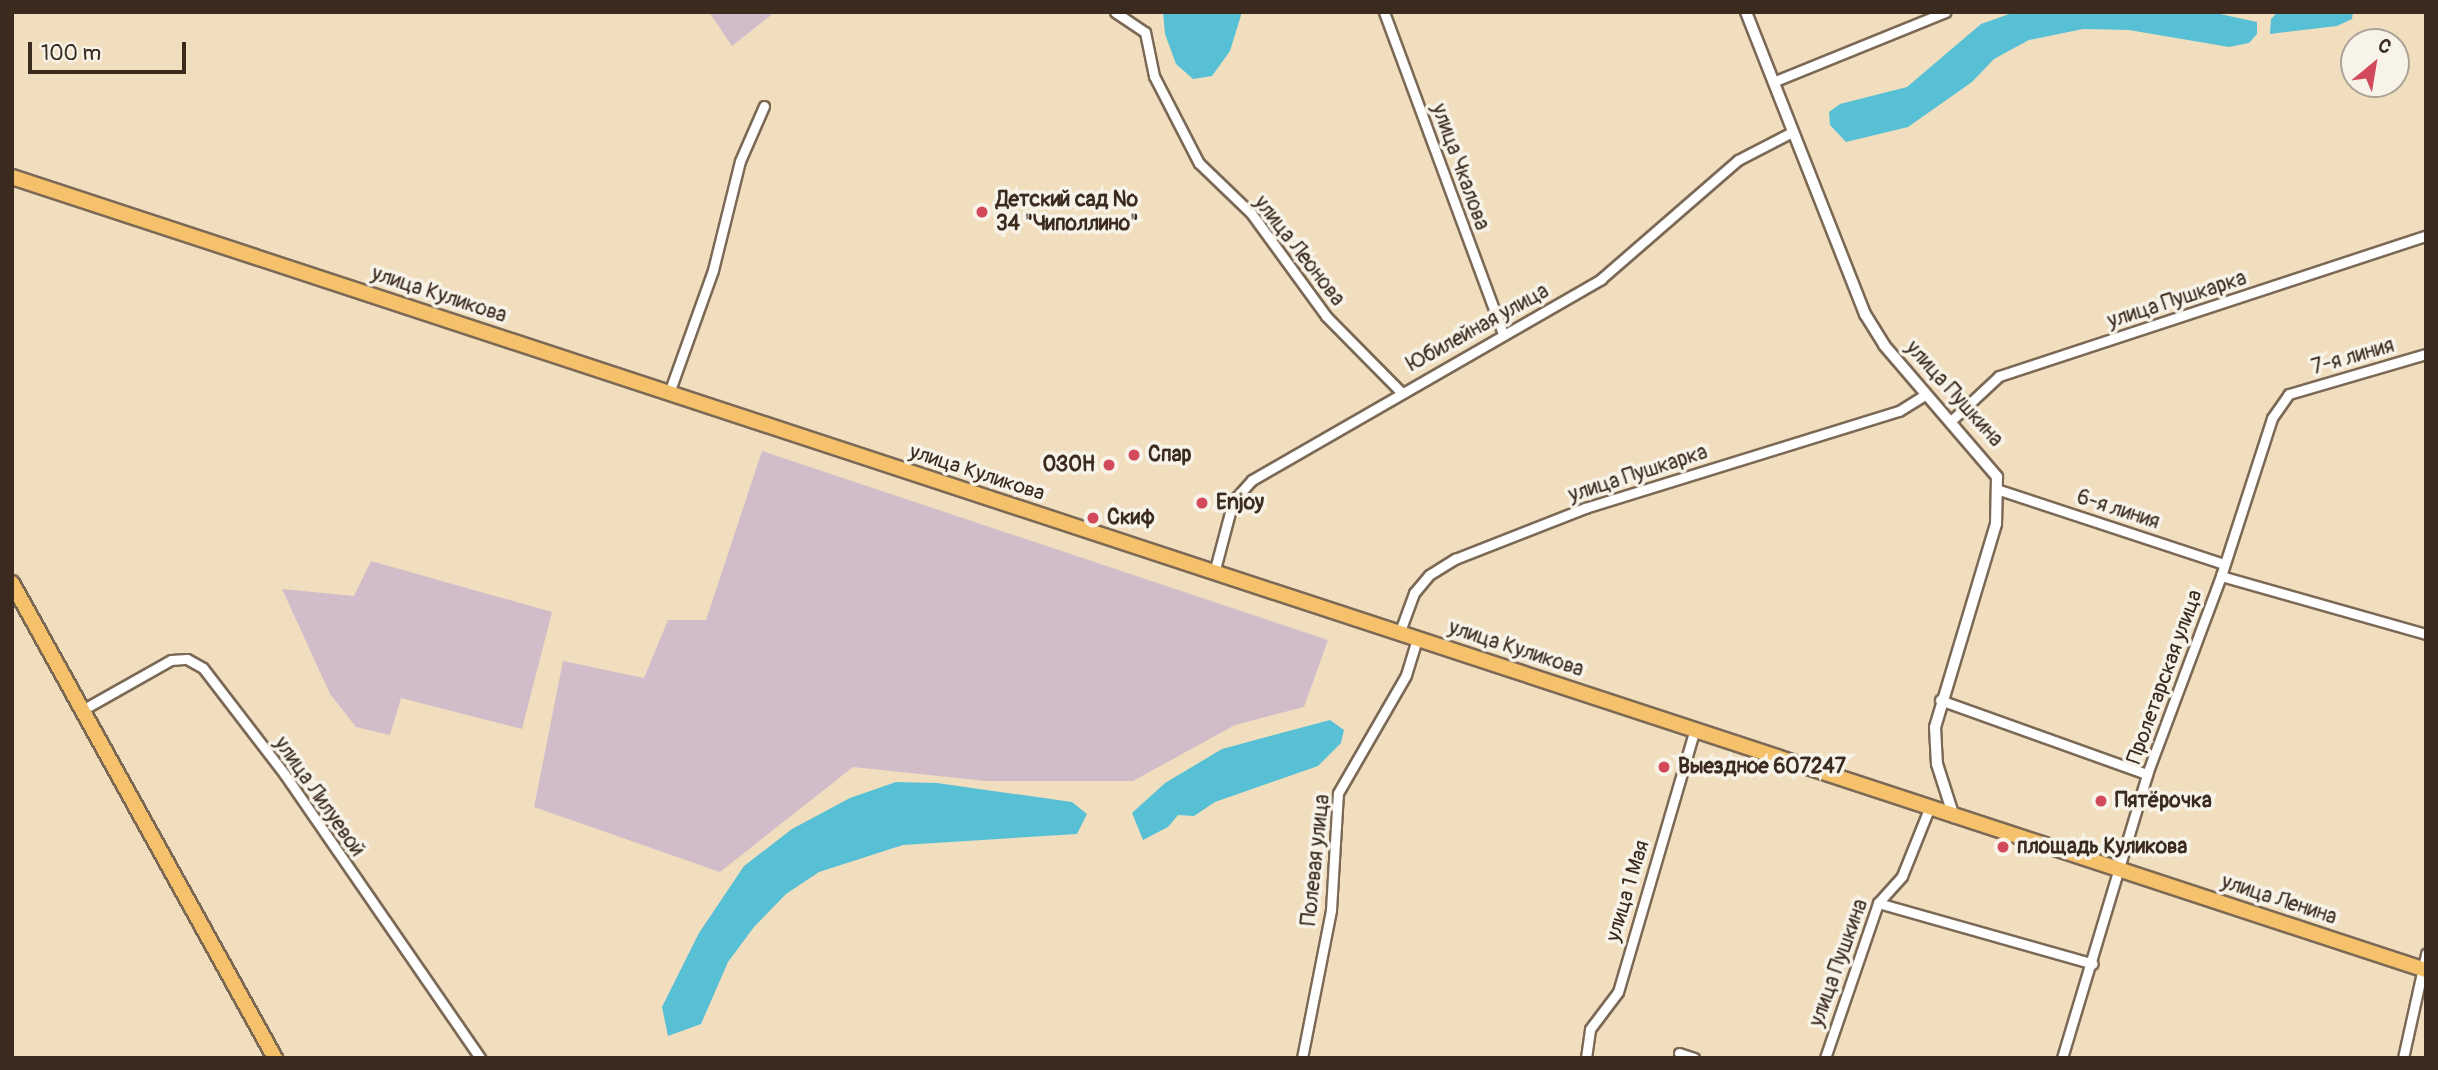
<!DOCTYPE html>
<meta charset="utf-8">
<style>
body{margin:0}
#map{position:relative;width:2438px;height:1070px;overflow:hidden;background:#f1debf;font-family:Pangolin,sans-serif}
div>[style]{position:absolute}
.industrial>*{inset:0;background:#d1bdca}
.water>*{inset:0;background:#58c0d5}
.roads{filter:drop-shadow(2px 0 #7b6956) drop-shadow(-2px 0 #7b6956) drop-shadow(0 2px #7b6956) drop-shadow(0 -2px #7b6956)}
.minor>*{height:9px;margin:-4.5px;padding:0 4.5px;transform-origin:4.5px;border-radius:4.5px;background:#fff}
.tertiary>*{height:10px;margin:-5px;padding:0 5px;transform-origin:5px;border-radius:5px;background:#fff}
.primary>*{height:14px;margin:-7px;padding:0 7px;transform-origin:7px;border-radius:7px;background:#f5c16b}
.dots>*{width:19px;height:19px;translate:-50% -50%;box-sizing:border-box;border:4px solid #f7f3e8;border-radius:50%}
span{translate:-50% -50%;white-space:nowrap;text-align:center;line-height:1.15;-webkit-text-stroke:7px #f7f3e8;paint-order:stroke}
.street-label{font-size:21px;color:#3b2a1e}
.poi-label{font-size:21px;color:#3b2a1e;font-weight:700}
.left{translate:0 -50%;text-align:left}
.right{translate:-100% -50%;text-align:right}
.frame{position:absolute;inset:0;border:14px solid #3b2a1e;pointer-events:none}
.north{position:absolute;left:2340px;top:28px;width:70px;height:70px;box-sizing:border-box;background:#f7f3e8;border:2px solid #aca397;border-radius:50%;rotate:30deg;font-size:19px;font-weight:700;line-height:28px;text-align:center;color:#3b2a1e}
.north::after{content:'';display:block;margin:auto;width:24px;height:32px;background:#d1495b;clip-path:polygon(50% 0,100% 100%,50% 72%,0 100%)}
.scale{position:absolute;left:28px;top:42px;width:158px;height:32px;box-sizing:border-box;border:4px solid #3b2a1e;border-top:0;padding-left:9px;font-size:21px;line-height:24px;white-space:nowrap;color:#3b2a1e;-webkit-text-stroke:5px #f7f3e8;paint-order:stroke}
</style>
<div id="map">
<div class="industrial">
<i style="clip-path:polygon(709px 12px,775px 12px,732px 46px)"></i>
<i style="clip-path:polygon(762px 451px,1328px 640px,1304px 707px,1235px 725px,1133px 781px,986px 781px,853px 767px,720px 872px,534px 807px,563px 661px,644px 678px,668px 620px,706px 620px)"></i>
<i style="clip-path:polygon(371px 561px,552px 612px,522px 729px,401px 698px,390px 735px,356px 727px,330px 694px,282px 589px,354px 596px)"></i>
</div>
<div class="water">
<i style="clip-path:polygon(1163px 12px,1242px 12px,1230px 51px,1212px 76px,1193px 79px,1176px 64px,1165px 34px)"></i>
<i style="clip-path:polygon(2015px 12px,2211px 12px,2257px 22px,2257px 34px,2249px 43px,2229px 47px,2129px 30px,2083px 29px,2029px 40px,1994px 59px,1972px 82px,1908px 127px,1846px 142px,1830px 125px,1829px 112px,1840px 104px,1907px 87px,1981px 24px)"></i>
<i style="clip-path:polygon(2278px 12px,2353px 12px,2352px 19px,2337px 26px,2270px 34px,2271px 19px)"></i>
<i style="clip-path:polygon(1330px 720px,1344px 730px,1341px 743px,1318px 766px,1215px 802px,1194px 816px,1178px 815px,1168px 827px,1143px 840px,1132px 813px,1165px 783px,1222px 749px)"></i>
<i style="clip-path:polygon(896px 782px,937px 783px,1072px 802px,1087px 814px,1077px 834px,903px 845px,819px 872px,786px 894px,754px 927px,728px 962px,701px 1024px,668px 1036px,662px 1007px,699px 933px,744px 866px,792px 829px,850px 798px)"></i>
</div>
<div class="roads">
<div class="minor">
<i style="left:1115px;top:12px;width:36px;rotate:34deg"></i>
<i style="left:1145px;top:32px;width:45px;rotate:78.4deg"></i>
<i style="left:1154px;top:76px;width:98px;rotate:62.7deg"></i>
<i style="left:1199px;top:163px;width:72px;rotate:43.9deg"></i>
<i style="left:1251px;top:213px;width:127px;rotate:53.9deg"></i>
<i style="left:1326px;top:316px;width:107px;rotate:45.4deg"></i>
<i style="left:1384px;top:12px;width:343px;rotate:69.7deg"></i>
<i style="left:1773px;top:82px;width:186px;rotate:-22.1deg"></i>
<i style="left:669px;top:393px;width:131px;rotate:-70.3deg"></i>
<i style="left:713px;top:270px;width:112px;rotate:-76.1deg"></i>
<i style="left:740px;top:161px;width:60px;rotate:-66.4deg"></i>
<i style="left:1952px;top:420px;width:64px;rotate:-43.1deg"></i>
<i style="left:1999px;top:376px;width:449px;rotate:-18.2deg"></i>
<i style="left:1999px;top:490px;width:237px;rotate:18.2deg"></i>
<i style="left:1214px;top:573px;width:74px;rotate:-75.2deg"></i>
<i style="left:1233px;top:501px;width:28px;rotate:-48deg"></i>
<i style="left:1252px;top:480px;width:403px;rotate:-29.9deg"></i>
<i style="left:1601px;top:279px;width:181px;rotate:-41deg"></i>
<i style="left:1738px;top:160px;width:61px;rotate:-27.4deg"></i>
<i style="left:2221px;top:576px;width:213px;rotate:15.8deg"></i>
<i style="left:1399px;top:634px;width:44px;rotate:-69.9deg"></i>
<i style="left:1414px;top:593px;width:23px;rotate:-50deg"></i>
<i style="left:1429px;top:575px;width:31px;rotate:-32deg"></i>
<i style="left:1455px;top:559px;width:140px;rotate:-21.4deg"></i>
<i style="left:1585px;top:508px;width:329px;rotate:-17.2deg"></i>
<i style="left:1899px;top:411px;width:31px;rotate:-32deg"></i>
<i style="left:1940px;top:700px;width:220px;rotate:19.7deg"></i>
<i style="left:84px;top:709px;width:100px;rotate:-29.4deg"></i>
<i style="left:171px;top:660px;width:16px;rotate:-4deg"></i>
<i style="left:187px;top:659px;width:18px;rotate:29deg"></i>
<i style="left:203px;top:668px;width:135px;rotate:52.5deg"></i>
<i style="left:285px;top:775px;width:344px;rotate:55.4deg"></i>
<i style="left:1878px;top:903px;width:223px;rotate:15.8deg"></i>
<i style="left:1679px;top:1053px;width:16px;rotate:18deg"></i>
<i style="left:1302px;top:1058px;width:151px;rotate:-78.9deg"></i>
<i style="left:1331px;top:910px;width:117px;rotate:-86.6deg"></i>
<i style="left:1338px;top:793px;width:136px;rotate:-60deg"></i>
<i style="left:1406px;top:675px;width:37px;rotate:-73deg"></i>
<i style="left:1586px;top:1058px;width:29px;rotate:-82deg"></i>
<i style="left:1590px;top:1029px;width:46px;rotate:-52.9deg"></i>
<i style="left:1618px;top:992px;width:275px;rotate:-73.7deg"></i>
<i style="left:1825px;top:1058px;width:164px;rotate:-71.1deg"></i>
<i style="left:1878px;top:903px;width:36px;rotate:-48deg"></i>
<i style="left:1902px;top:876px;width:72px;rotate:-68.1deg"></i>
<i style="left:2062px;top:1058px;width:296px;rotate:-73.3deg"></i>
<i style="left:2147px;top:774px;width:211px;rotate:-69.5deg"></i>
<i style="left:2221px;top:576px;width:166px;rotate:-72.1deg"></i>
<i style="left:2272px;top:418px;width:29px;rotate:-55deg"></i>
<i style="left:2289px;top:394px;width:143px;rotate:-16.3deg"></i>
<i style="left:2403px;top:1058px;width:107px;rotate:-77.5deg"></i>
</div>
<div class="tertiary">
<i style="left:1746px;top:12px;width:325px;rotate:68.5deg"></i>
<i style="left:1865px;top:314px;width:36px;rotate:58deg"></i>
<i style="left:1884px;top:345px;width:174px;rotate:49.4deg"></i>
<i style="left:1997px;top:477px;width:47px;rotate:91.2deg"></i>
<i style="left:1996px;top:524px;width:212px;rotate:106.7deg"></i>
<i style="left:1935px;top:727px;width:37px;rotate:87deg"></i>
<i style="left:1937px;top:764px;width:56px;rotate:72.2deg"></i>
</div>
<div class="primary">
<i style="left:12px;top:177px;width:2541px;rotate:18.19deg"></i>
<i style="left:12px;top:583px;width:543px;rotate:61.03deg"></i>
</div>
</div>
<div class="dots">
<i style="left:982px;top:212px;background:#d1495b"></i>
<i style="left:1134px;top:455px;background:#d1495b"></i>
<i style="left:1109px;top:465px;background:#d1495b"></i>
<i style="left:1202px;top:503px;background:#d1495b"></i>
<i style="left:1093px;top:518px;background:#d1495b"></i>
<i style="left:1664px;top:767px;background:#d1495b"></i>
<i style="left:2101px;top:801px;background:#d1495b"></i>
<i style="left:2003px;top:847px;background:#d1495b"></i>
</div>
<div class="street-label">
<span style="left:1460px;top:167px;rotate:70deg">улица Чкалова</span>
<span style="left:1299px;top:251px;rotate:52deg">улица Леонова</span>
<span style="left:439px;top:295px;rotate:18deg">улица Куликова</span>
<span style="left:2177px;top:300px;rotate:-18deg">улица Пушкарка</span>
<span style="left:1478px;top:328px;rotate:-29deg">Юбилейная улица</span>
<span style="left:2353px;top:357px;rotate:-16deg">7-я линия</span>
<span style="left:1954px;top:394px;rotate:48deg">улица Пушкина</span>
<span style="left:977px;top:473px;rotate:18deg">улица Куликова</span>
<span style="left:1638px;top:474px;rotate:-18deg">улица Пушкарка</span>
<span style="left:2118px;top:510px;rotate:18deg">6-я линия</span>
<span style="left:1516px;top:649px;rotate:18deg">улица Куликова</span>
<span style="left:2165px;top:677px;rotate:-70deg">Пролетарская улица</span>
<span style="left:319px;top:797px;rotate:55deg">улица Лилуевой</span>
<span style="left:1316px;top:860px;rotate:-84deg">Полевая улица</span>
<span style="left:1628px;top:891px;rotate:-73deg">улица 1 Мая</span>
<span style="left:2279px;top:900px;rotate:18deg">улица Ленина</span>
<span style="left:1839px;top:963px;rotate:-70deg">улица Пушкина</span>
</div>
<div class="poi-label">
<span class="left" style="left:996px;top:212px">Детский сад №<br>34 "Чиполлино"</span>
<span class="left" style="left:1148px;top:455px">Спар</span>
<span class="right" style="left:1095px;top:465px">ОЗОН</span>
<span class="left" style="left:1216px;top:503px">Enjoy</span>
<span class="left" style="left:1107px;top:518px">Скиф</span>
<span class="left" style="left:1678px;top:767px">Выездное 607247</span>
<span class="left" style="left:2115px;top:801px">Пятёрочка</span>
<span class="left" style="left:2017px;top:847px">площадь Куликова</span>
</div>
<div class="frame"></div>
<div class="north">С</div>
<div class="scale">100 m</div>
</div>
